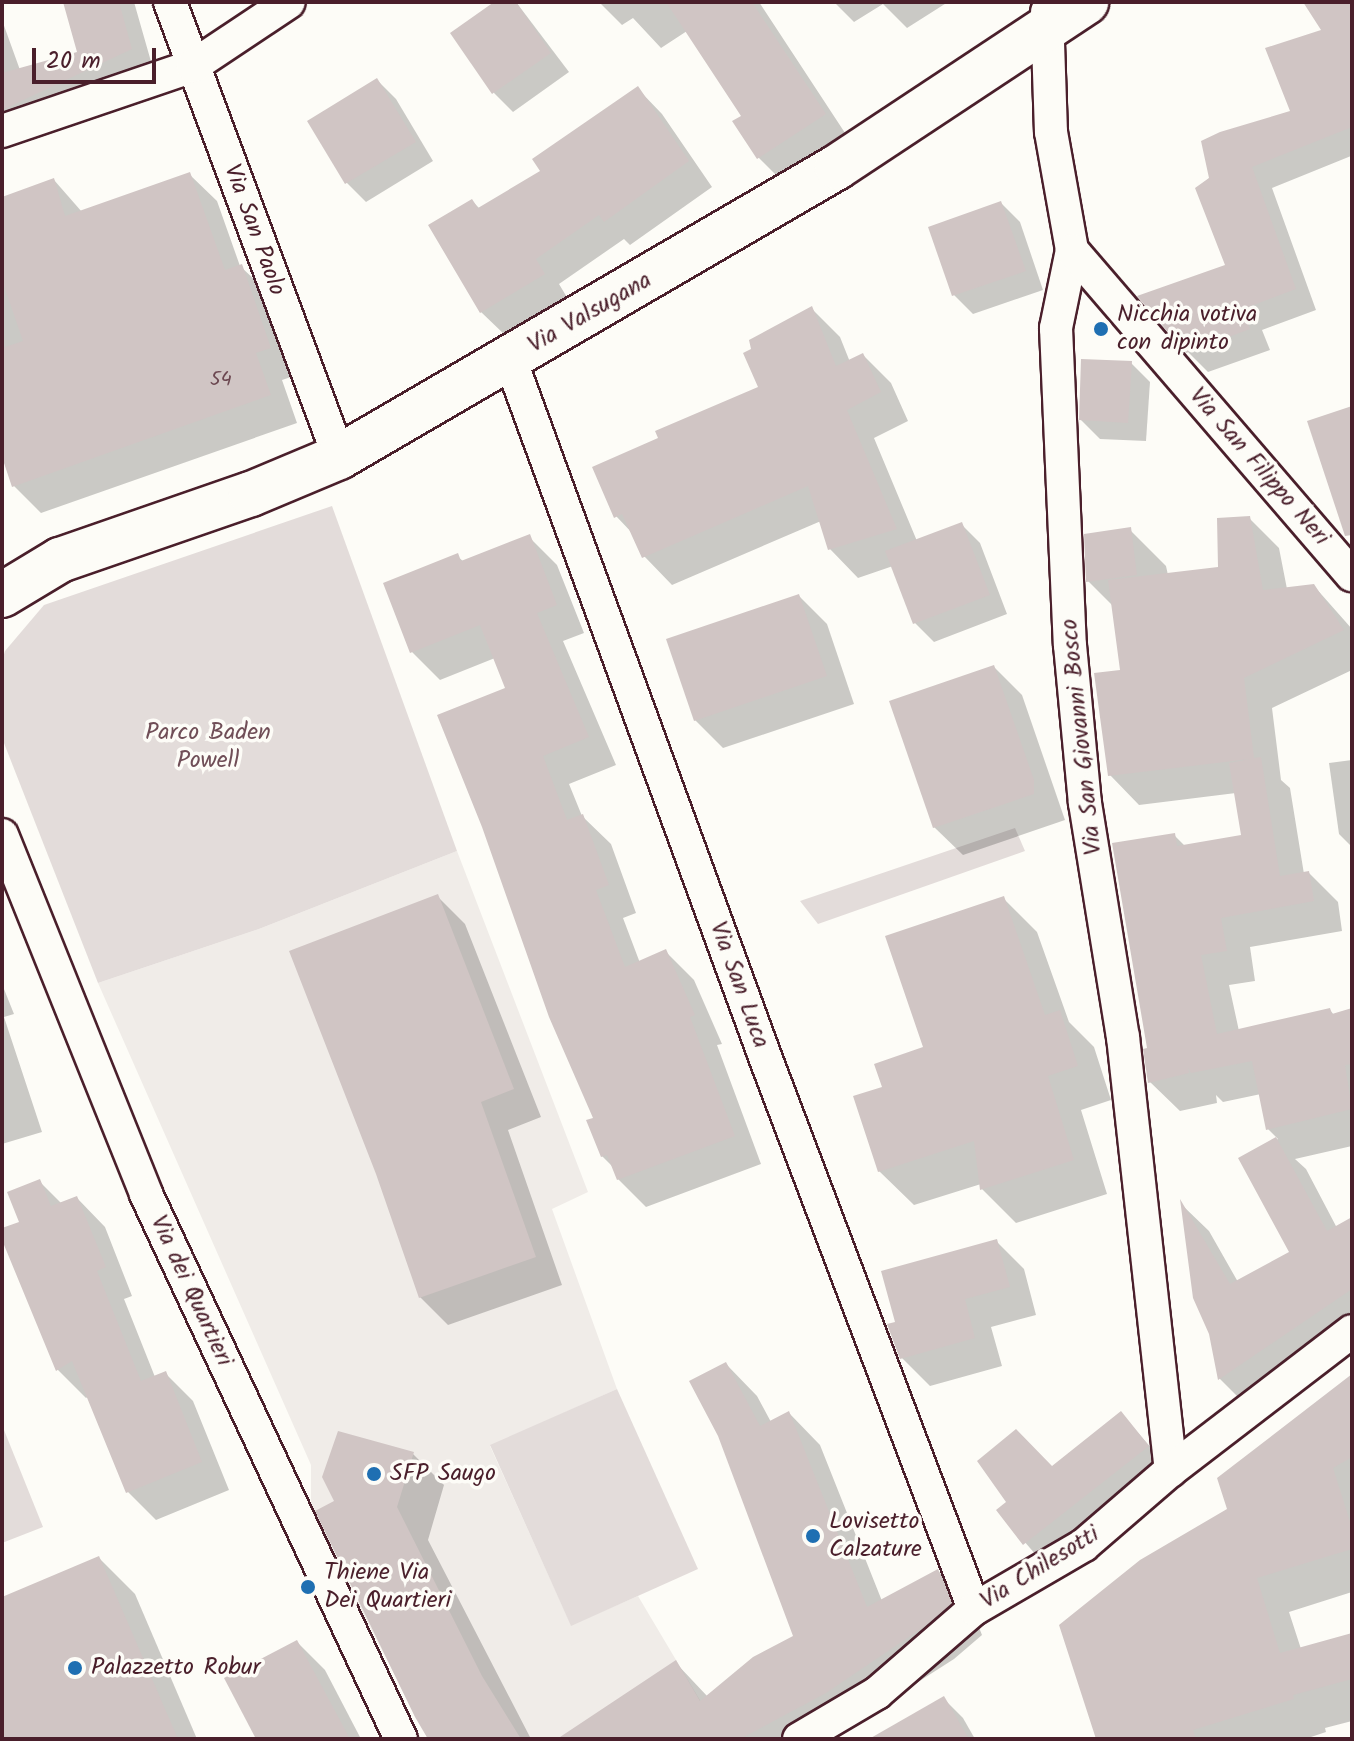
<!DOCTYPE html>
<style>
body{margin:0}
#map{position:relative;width:1354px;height:1741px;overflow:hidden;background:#fdfcf7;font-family:Kalam,sans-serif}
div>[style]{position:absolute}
.built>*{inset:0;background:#f0ece8}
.green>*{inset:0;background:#e3dcda}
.shadow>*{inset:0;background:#0003}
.building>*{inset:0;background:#d0c5c4}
.roads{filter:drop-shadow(2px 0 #4a1f2b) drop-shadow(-2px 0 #4a1f2b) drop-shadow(0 2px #4a1f2b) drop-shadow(0 -2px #4a1f2b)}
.minor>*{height:32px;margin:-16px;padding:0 16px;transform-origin:16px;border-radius:16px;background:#fdfcf7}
.secondary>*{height:44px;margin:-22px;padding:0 22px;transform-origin:22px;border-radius:22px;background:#fdfcf7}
.dots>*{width:22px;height:22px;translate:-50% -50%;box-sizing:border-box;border:4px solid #fdfcf7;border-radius:50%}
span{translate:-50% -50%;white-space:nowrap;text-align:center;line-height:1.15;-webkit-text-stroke:7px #fdfcf7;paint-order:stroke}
.number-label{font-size:20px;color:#6c4851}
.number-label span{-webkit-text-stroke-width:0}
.street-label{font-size:24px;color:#4a1f2b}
.poi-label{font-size:24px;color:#4a1f2b}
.left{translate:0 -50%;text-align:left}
.park-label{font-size:24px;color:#704e57}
.frame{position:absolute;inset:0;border:4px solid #4a1f2b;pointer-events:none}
.scale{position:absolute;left:32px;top:48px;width:124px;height:36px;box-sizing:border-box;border:4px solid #4a1f2b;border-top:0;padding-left:10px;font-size:24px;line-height:28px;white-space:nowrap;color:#4a1f2b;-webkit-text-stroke:6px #fdfcf7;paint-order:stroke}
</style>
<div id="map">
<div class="built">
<i style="clip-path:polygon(457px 851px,588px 1192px,552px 1209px,617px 1389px,490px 1446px,571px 1625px,638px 1596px,723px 1739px,428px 1739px,311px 1513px,311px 1465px,98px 983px,259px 929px)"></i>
</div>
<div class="green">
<i style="clip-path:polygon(332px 506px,457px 851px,259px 929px,98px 983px,2px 738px,2px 661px,5px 651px,44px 605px)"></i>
<i style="clip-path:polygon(1015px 828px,1025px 851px,818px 924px,800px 901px)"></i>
<i style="clip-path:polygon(617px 1389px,698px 1569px,571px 1626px,490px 1445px)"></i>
<i style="clip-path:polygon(2px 1425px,43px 1527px,2px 1543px)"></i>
</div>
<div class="shadow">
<i style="clip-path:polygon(65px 2px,134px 2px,154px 72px,2px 143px,2px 20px,20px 70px,79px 53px)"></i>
<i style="clip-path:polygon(498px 2px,516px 2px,569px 72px,513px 112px,494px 93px)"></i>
<i style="clip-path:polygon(599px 2px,759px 2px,849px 139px,784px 183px,759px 158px,735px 122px,744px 116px,687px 31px,661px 48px,633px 18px,622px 25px)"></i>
<i style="clip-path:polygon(834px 2px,948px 2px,907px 28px,883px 4px,854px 22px)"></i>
<i style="clip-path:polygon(1306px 2px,1352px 2px,1352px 160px,1351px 156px,1272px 188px,1316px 310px,1262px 330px,1270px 350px,1208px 372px,1187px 351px,1227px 266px,1197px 188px,1292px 112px,1324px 31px)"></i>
<i style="clip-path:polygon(377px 80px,396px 99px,433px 161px,366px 202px,347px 183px,310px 121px)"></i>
<i style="clip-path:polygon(638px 89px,662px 114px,712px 187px,630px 245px,624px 239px,559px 284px,568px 299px,506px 336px,481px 312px,472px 201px,480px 209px,543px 171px)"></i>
<i style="clip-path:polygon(189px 174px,217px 201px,240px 266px,269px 293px,297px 375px,282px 380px,297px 423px,41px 513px,14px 486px,2px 451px,2px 199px,54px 180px,82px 212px)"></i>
<i style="clip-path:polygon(1001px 203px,1020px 222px,1043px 290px,973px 314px,954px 295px)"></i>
<i style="clip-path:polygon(812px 309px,840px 337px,850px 362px,863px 355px,891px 383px,908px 421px,874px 438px,917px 541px,961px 524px,980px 543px,1007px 614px,934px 642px,915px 623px,893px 566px,858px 578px,830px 549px,821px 521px,672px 585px,644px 556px,634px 535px,616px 516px,661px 440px,760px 388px)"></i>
<i style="clip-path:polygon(1131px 363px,1150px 382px,1146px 441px,1100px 439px,1081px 420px)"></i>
<i style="clip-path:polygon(1249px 518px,1279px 548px,1287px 589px,1314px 586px,1352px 629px,1352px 670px,1272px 708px,1281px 780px,1290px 788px,1304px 874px,1309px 873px,1338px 902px,1342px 931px,1250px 947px,1255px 981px,1229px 985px,1239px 1031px,1330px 1010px,1334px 1015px,1352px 1011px,1352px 1146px,1295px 1159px,1306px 1169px,1337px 1228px,1352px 1220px,1352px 1339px,1249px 1408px,1220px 1379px,1182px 1205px,1209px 1231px,1238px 1282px,1292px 1253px,1241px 1159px,1278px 1139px,1268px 1129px,1261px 1094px,1223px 1102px,1216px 1095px,1217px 1103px,1180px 1111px,1150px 1082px,1149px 1049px,1175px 836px,1186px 847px,1244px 837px,1236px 793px,1139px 805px,1110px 775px,1122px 672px,1113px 606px,1088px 581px,1130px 530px,1166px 566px,1168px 575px,1220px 569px)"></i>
<i style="clip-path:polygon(529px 537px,557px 565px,584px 633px,563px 641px,616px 765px,569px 784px,582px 816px,611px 844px,636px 913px,623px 918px,640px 963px,666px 952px,694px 980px,722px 1044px,717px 1045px,761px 1164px,646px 1207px,618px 1179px,614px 1168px,602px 1156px,508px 689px,495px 658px,440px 680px,412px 652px,457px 556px,464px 562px)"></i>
<i style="clip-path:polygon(799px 596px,827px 624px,854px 704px,723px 748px,695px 720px)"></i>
<i style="clip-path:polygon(994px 667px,1022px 695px,1065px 820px,963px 855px,934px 827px)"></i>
<i style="clip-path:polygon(1352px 760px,1352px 847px,1339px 834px,1329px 763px)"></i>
<i style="clip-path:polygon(437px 896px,465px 924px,541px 1117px,508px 1130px,562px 1285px,448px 1325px,420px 1297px)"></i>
<i style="clip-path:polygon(1003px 898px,1037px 932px,1069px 1022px,1094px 1047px,1111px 1100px,1081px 1110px,1107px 1194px,1016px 1223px,982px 1189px,981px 1184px,914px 1205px,879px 1171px,884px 1088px,925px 1049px)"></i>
<i style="clip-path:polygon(2px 984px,14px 1014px,4px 1017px,42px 1132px,2px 1144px)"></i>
<i style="clip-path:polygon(40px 1182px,62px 1204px,77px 1198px,105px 1227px,132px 1296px,124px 1299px,155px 1377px,165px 1373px,193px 1401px,229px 1490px,156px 1520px,128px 1492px,89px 1396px,86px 1398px,58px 1370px,2px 1235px,2px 1231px,21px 1223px)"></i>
<i style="clip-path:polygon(996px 1241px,1024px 1269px,1036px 1315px,991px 1327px,1002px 1366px,930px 1386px,901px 1357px,897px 1323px)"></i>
<i style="clip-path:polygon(726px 1364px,757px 1396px,771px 1422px,789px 1413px,820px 1445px,882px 1601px,938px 1571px,969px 1602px,982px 1635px,954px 1659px,829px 1739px,561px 1739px,675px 1662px,708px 1697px,796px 1637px)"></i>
<i style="clip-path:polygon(1352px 1377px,1352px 1592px,1289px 1612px,1301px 1649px,1352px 1635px,1352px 1721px,1325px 1728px,1326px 1732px,1305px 1739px,1099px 1739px,1229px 1510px)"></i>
<i style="clip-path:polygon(1121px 1413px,1165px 1464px,1042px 1562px,998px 1511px)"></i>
<i style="clip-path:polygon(413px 1454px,444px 1485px,428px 1540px,531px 1739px,430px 1739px,318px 1512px)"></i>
<i style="clip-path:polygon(99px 1558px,135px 1594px,197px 1739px,2px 1739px,2px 1599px)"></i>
<i style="clip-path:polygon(297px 1642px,325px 1670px,361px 1739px,259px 1739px)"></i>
<i style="clip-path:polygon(944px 1699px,963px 1718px,975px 1739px,915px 1739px)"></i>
</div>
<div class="building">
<i style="clip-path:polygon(63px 2px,119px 2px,132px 49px,2px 110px,2px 73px,77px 52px)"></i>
<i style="clip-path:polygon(494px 2px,516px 2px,551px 53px,492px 94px,450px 33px)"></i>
<i style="clip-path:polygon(666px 2px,752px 2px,826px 114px,757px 159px,732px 121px,741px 116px)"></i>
<i style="clip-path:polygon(1303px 2px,1352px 2px,1352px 127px,1252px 167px,1296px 289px,1243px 309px,1250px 329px,1186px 353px,1137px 296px,1225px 265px,1195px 188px,1209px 178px,1201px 141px,1220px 132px,1290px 111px,1265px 48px,1321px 30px)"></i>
<i style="clip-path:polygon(377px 78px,416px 142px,345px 184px,307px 121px)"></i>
<i style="clip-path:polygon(638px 86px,689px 161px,604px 222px,599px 215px,536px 259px,545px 274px,480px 313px,428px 225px,472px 199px,478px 208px,540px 171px,532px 159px)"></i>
<i style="clip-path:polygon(190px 172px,225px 270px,242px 264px,271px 348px,256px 353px,271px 395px,12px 487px,2px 457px,2px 348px,23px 341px,2px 280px,2px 197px,54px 178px,65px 216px)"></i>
<i style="clip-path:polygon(1001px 201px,1026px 271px,952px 296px,928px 227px)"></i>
<i style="clip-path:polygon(812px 306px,836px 366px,863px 353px,881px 392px,847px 410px,897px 529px,828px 550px,808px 486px,642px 558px,622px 514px,614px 518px,592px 467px,658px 438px,655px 431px,758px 387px,743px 353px,751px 349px,749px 340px)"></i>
<i style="clip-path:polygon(1081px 359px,1132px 361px,1128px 423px,1079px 420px)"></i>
<i style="clip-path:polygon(1352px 406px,1352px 535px,1345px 536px,1307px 421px)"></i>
<i style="clip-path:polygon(1250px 516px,1263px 590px,1314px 584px,1344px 630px,1244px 678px,1254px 758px,1261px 757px,1280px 876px,1309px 871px,1314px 901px,1221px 918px,1227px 951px,1201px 955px,1217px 1034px,1330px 1008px,1332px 1014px,1352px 1008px,1352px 1064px,1345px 1065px,1352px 1109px,1266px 1130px,1252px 1061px,1191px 1073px,1188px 1067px,1189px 1073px,1148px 1083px,1143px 1049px,1147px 1048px,1112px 843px,1175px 833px,1177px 846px,1241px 835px,1229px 763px,1250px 759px,1108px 776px,1094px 673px,1120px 670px,1108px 580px,1218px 567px,1217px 518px)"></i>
<i style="clip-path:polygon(962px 522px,990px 595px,913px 624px,885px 551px)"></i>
<i style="clip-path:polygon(1131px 527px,1137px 575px,1086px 582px,1084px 534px)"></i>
<i style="clip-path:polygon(530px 534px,557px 605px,537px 613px,589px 737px,543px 756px,567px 820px,583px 814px,609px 885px,596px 890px,625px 967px,666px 949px,695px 1015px,690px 1017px,735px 1136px,617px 1180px,607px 1155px,601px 1157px,586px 1120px,593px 1118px,549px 1017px,482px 827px,437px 715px,505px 688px,480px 625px,410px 653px,383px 583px,458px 553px,461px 561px)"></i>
<i style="clip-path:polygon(799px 594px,827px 676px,694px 721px,666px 639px)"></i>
<i style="clip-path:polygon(994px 665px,1034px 780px,1034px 794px,933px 828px,889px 701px)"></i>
<i style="clip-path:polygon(438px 894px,514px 1089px,481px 1102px,536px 1257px,419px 1298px,376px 1174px,289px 951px)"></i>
<i style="clip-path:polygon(1004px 896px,1045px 1015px,1060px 1010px,1078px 1066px,1048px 1076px,1074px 1160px,980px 1190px,974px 1141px,878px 1172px,853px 1096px,882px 1087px,874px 1064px,923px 1047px,885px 936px)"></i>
<i style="clip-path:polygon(1276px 1137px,1327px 1231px,1352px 1217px,1352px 1289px,1218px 1380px,1209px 1334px,1193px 1298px,1180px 1199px,1230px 1284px,1289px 1252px,1238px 1158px)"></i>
<i style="clip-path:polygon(40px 1179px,51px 1206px,77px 1196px,106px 1267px,97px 1271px,141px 1381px,166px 1371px,202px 1462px,126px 1493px,72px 1361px,56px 1371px,2px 1240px,2px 1228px,19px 1222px,7px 1192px)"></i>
<i style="clip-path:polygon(997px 1239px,1010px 1287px,965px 1299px,975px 1338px,900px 1359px,887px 1324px,895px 1322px,881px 1271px)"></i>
<i style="clip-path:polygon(726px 1362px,760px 1426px,789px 1411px,867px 1607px,938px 1569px,952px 1603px,922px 1628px,826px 1693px,740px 1739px,557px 1739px,676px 1660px,700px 1701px,753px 1657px,793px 1636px,718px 1436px,689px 1381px)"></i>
<i style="clip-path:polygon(1352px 1374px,1352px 1457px,1333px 1468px,1352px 1528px,1352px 1549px,1257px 1578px,1280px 1653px,1352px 1633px,1352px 1679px,1293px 1695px,1294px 1699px,1193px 1730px,1196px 1739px,1096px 1739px,1059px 1625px,1140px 1560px,1227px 1509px,1217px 1478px)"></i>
<i style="clip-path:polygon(1121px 1411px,1149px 1446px,1023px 1545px,996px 1510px,1006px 1502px,977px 1461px,1016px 1429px,1052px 1466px)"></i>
<i style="clip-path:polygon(338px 1431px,414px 1452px,397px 1507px,482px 1676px,521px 1739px,428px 1739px,415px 1717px,315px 1511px,334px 1501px,322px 1477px)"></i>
<i style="clip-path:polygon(99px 1556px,178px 1739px,2px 1739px,2px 1597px)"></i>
<i style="clip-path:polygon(297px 1640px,350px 1739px,256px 1739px,224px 1678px)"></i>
<i style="clip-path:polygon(944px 1696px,969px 1739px,869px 1739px)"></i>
</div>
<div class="roads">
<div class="minor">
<i style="left:170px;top:2px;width:485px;rotate:69.6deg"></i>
<i style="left:1047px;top:12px;width:120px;rotate:88.1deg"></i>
<i style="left:1051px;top:132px;width:120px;rotate:79.9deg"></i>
<i style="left:1072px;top:250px;width:80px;rotate:101.6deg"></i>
<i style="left:1056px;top:328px;width:317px;rotate:87.5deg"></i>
<i style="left:1070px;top:645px;width:159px;rotate:84.6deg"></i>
<i style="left:1085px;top:803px;width:237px;rotate:80.8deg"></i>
<i style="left:1123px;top:1037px;width:436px;rotate:83.7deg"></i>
<i style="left:2px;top:131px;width:202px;rotate:-18.8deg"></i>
<i style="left:193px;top:66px;width:115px;rotate:-33.7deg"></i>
<i style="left:1072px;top:250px;width:429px;rotate:49.3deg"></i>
<i style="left:510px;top:359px;width:740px;rotate:69.92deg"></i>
<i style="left:764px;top:1054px;width:593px;rotate:69.27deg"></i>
<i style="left:2px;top:835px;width:387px;rotate:68.1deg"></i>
<i style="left:146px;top:1194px;width:602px;rotate:64.93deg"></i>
<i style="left:799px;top:1739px;width:91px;rotate:-30.5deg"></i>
<i style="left:877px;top:1693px;width:128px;rotate:-40.9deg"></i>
<i style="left:974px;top:1609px;width:127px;rotate:-30.2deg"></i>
<i style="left:1084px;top:1545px;width:115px;rotate:-40.8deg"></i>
<i style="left:1171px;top:1470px;width:228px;rotate:-37.5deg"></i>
</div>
<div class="secondary">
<i style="left:2px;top:595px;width:68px;rotate:-31.1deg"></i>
<i style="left:60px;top:560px;width:202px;rotate:-19.1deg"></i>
<i style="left:251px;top:494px;width:95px;rotate:-22.8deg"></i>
<i style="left:339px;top:457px;width:576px;rotate:-30.21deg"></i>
<i style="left:837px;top:167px;width:299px;rotate:-33.5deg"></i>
</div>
</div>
<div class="dots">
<i style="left:1101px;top:329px;background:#1f6fb2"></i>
<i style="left:374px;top:1474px;background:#1f6fb2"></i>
<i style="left:813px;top:1536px;background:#1f6fb2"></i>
<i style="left:308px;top:1587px;background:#1f6fb2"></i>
<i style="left:75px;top:1668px;background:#1f6fb2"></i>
</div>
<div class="number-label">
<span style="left:221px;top:380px">54</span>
</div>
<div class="street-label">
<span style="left:254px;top:230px;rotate:70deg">Via San Paolo</span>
<span style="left:590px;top:313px;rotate:-30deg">Via Valsugana</span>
<span style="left:1259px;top:467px;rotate:49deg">Via San Filippo Neri</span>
<span style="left:1082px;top:737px;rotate:-96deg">Via San Giovanni Bosco</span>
<span style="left:739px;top:985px;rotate:70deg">Via San Luca</span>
<span style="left:191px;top:1291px;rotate:65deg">Via dei Quartieri</span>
<span style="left:1040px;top:1568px;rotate:-32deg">Via Chilesotti</span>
</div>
<div class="poi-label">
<span class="left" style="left:1117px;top:329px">Nicchia votiva<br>con dipinto</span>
<span class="left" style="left:390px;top:1474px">SFP Saugo</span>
<span class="left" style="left:829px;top:1536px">Lovisetto<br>Calzature</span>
<span class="left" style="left:324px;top:1587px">Thiene Via<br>Dei Quartieri</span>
<span class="left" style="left:91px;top:1668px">Palazzetto Robur</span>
</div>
<div class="park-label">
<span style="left:208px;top:747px">Parco Baden<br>Powell</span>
</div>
<div class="frame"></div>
<div class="scale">20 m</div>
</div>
